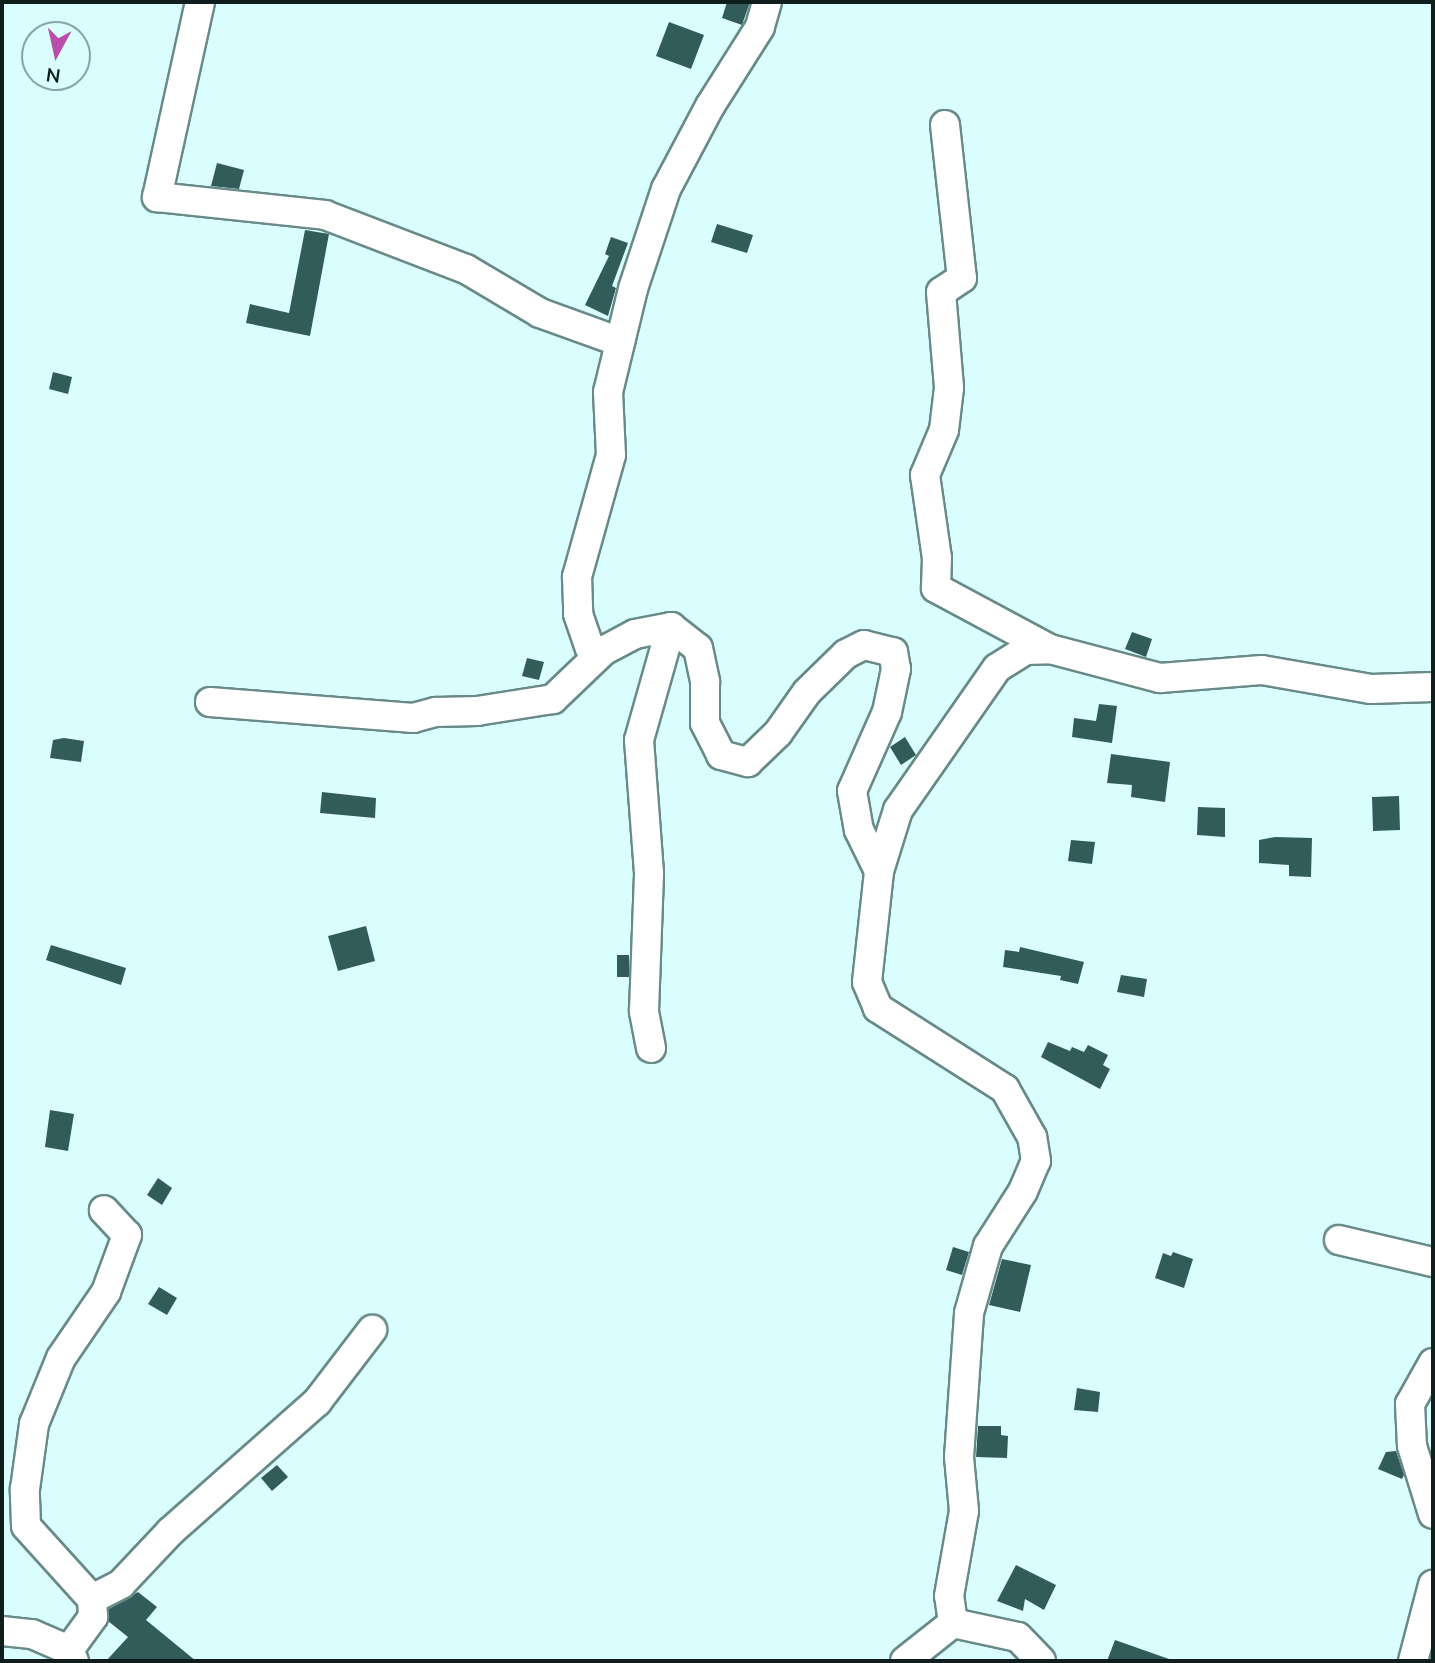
<!DOCTYPE html>
<style>
body{margin:0}
#map{position:relative;width:1435px;height:1663px;overflow:hidden;background:#dafefd;font-family:"Nunito Sans",sans-serif}
div>[style]{position:absolute}
.building>*{inset:0;background:#325c5a}
.roads{filter:drop-shadow(2px 0 #688a88) drop-shadow(-2px 0 #688a88) drop-shadow(0 2px #688a88) drop-shadow(0 -2px #688a88)}
.minor>*{height:28px;margin:-14px;padding:0 14px;transform-origin:14px;border-radius:14px;background:#fff}
span{translate:-50% -50%;white-space:nowrap;text-align:center;line-height:1.15;-webkit-text-stroke:7px #dafefd;paint-order:stroke}
.frame{position:absolute;inset:0;border:4px solid #101d1d;pointer-events:none}
.north{position:absolute;left:21px;top:21px;width:70px;height:70px;box-sizing:border-box;background:#dafefd;border:2px solid #89a4a3;border-radius:50%;rotate:188deg;font-size:19px;font-weight:700;line-height:28px;text-align:center;color:#101d1d}
.north::after{content:'';display:block;margin:auto;width:24px;height:32px;background:#ba4cab;clip-path:polygon(50% 0,100% 100%,50% 72%,0 100%)}
</style>
<div id="map">
<div class="building">
<i style="clip-path:polygon(727px 2px,750px 2px,742px 25px,722px 18px)"></i>
<i style="clip-path:polygon(669px 22px,704px 35px,691px 69px,656px 56px)"></i>
<i style="clip-path:polygon(217px 163px,244px 170px,239px 189px,211px 186px)"></i>
<i style="clip-path:polygon(717px 224px,753px 235px,747px 253px,711px 242px)"></i>
<i style="clip-path:polygon(305px 230px,329px 234px,310px 336px,246px 323px,250px 304px,289px 313px)"></i>
<i style="clip-path:polygon(611px 237px,628px 243px,612px 286px,616px 288px,608px 316px,585px 305px,609px 256px,605px 254px)"></i>
<i style="clip-path:polygon(53px 372px,72px 377px,68px 394px,49px 389px)"></i>
<i style="clip-path:polygon(1132px 632px,1152px 639px,1146px 657px,1125px 649px)"></i>
<i style="clip-path:polygon(527px 658px,544px 662px,539px 680px,522px 676px)"></i>
<i style="clip-path:polygon(1099px 704px,1117px 706px,1112px 743px,1072px 737px,1074px 718px,1096px 721px)"></i>
<i style="clip-path:polygon(905px 737px,916px 755px,901px 765px,890px 747px)"></i>
<i style="clip-path:polygon(64px 738px,84px 741px,81px 762px,50px 758px,53px 740px)"></i>
<i style="clip-path:polygon(1111px 754px,1170px 762px,1165px 802px,1131px 797px,1132px 785px,1107px 783px)"></i>
<i style="clip-path:polygon(322px 792px,376px 798px,375px 818px,320px 813px)"></i>
<i style="clip-path:polygon(1399px 796px,1400px 830px,1373px 831px,1372px 797px)"></i>
<i style="clip-path:polygon(1198px 807px,1225px 808px,1225px 837px,1197px 835px)"></i>
<i style="clip-path:polygon(1275px 837px,1312px 838px,1311px 877px,1289px 876px,1289px 865px,1259px 863px,1259px 840px)"></i>
<i style="clip-path:polygon(1071px 840px,1095px 842px,1092px 864px,1068px 861px)"></i>
<i style="clip-path:polygon(366px 926px,375px 961px,338px 971px,328px 936px)"></i>
<i style="clip-path:polygon(51px 945px,126px 968px,121px 985px,46px 960px)"></i>
<i style="clip-path:polygon(1020px 947px,1084px 962px,1078px 984px,1060px 980px,1061px 976px,1003px 967px,1005px 950px,1019px 952px)"></i>
<i style="clip-path:polygon(617px 955px,629px 955px,629px 977px,617px 977px)"></i>
<i style="clip-path:polygon(1121px 975px,1147px 979px,1144px 997px,1117px 992px)"></i>
<i style="clip-path:polygon(1048px 1042px,1070px 1051px,1072px 1047px,1084px 1052px,1088px 1045px,1108px 1055px,1103px 1065px,1110px 1069px,1100px 1089px,1041px 1057px)"></i>
<i style="clip-path:polygon(50px 1110px,74px 1114px,68px 1151px,45px 1147px)"></i>
<i style="clip-path:polygon(158px 1178px,172px 1188px,162px 1205px,147px 1195px)"></i>
<i style="clip-path:polygon(953px 1247px,969px 1252px,962px 1275px,946px 1270px)"></i>
<i style="clip-path:polygon(1173px 1252px,1193px 1259px,1184px 1288px,1155px 1278px,1163px 1253px,1171px 1256px)"></i>
<i style="clip-path:polygon(1002px 1259px,1031px 1265px,1020px 1312px,989px 1305px)"></i>
<i style="clip-path:polygon(159px 1287px,177px 1298px,167px 1315px,148px 1304px)"></i>
<i style="clip-path:polygon(1077px 1388px,1100px 1392px,1098px 1412px,1074px 1410px)"></i>
<i style="clip-path:polygon(978px 1426px,1001px 1426px,1001px 1435px,1008px 1436px,1007px 1458px,976px 1457px)"></i>
<i style="clip-path:polygon(1396px 1451px,1404px 1475px,1402px 1479px,1378px 1469px,1386px 1452px)"></i>
<i style="clip-path:polygon(277px 1465px,288px 1477px,272px 1491px,261px 1478px)"></i>
<i style="clip-path:polygon(1016px 1565px,1056px 1585px,1044px 1610px,1025px 1599px,1023px 1611px,997px 1601px)"></i>
<i style="clip-path:polygon(138px 1592px,157px 1607px,146px 1620px,196px 1661px,106px 1661px,128px 1637px,108px 1621px,109px 1609px)"></i>
<i style="clip-path:polygon(1115px 1640px,1169px 1659px,1168px 1661px,1107px 1661px)"></i>
</div>
<div class="roads">
<div class="minor">
<i style="left:200px;top:2px;width:200px;rotate:102.4deg"></i>
<i style="left:157px;top:197px;width:169px;rotate:6.1deg"></i>
<i style="left:325px;top:215px;width:151px;rotate:21deg"></i>
<i style="left:466px;top:269px;width:86px;rotate:30.7deg"></i>
<i style="left:540px;top:313px;width:85px;rotate:19.9deg"></i>
<i style="left:767px;top:2px;width:26px;rotate:106deg"></i>
<i style="left:760px;top:27px;width:93px;rotate:122.3deg"></i>
<i style="left:710px;top:106px;width:94px;rotate:117.9deg"></i>
<i style="left:666px;top:189px;width:105px;rotate:108.3deg"></i>
<i style="left:633px;top:289px;width:106px;rotate:103.6deg"></i>
<i style="left:608px;top:392px;width:63px;rotate:87.3deg"></i>
<i style="left:611px;top:455px;width:127px;rotate:105.6deg"></i>
<i style="left:577px;top:577px;width:37px;rotate:88deg"></i>
<i style="left:578px;top:614px;width:36px;rotate:71deg"></i>
<i style="left:590px;top:648px;width:13px;rotate:13deg"></i>
<i style="left:603px;top:651px;width:36px;rotate:-28deg"></i>
<i style="left:635px;top:634px;width:37px;rotate:-11deg"></i>
<i style="left:671px;top:627px;width:34px;rotate:38deg"></i>
<i style="left:698px;top:648px;width:35px;rotate:78deg"></i>
<i style="left:705px;top:682px;width:41px;rotate:90deg"></i>
<i style="left:705px;top:723px;width:36px;rotate:63deg"></i>
<i style="left:721px;top:755px;width:28px;rotate:15deg"></i>
<i style="left:748px;top:762px;width:42px;rotate:-44deg"></i>
<i style="left:778px;top:733px;width:50px;rotate:-54.7deg"></i>
<i style="left:807px;top:692px;width:54px;rotate:-44.3deg"></i>
<i style="left:846px;top:654px;width:20px;rotate:-27deg"></i>
<i style="left:864px;top:645px;width:30px;rotate:14deg"></i>
<i style="left:893px;top:652px;width:17px;rotate:80deg"></i>
<i style="left:896px;top:669px;width:44px;rotate:101.8deg"></i>
<i style="left:887px;top:712px;width:86px;rotate:113.9deg"></i>
<i style="left:852px;top:791px;width:40px;rotate:80deg"></i>
<i style="left:859px;top:830px;width:46px;rotate:64deg"></i>
<i style="left:945px;top:125px;width:154px;rotate:83.7deg"></i>
<i style="left:962px;top:278px;width:25px;rotate:146deg"></i>
<i style="left:941px;top:292px;width:96px;rotate:85.2deg"></i>
<i style="left:949px;top:388px;width:42px;rotate:96.8deg"></i>
<i style="left:944px;top:430px;width:49px;rotate:112.9deg"></i>
<i style="left:925px;top:475px;width:84px;rotate:81.8deg"></i>
<i style="left:937px;top:558px;width:30px;rotate:92deg"></i>
<i style="left:936px;top:588px;width:129px;rotate:28.2deg"></i>
<i style="left:210px;top:702px;width:204px;rotate:4.5deg"></i>
<i style="left:413px;top:718px;width:24px;rotate:-15deg"></i>
<i style="left:436px;top:712px;width:41px;rotate:-1.4deg"></i>
<i style="left:477px;top:711px;width:77px;rotate:-9deg"></i>
<i style="left:553px;top:699px;width:69px;rotate:-43.8deg"></i>
<i style="left:651px;top:1048px;width:38px;rotate:-101deg"></i>
<i style="left:644px;top:1011px;width:138px;rotate:-87.9deg"></i>
<i style="left:649px;top:873px;width:133px;rotate:-94.3deg"></i>
<i style="left:639px;top:740px;width:117px;rotate:-74.2deg"></i>
<i style="left:1339px;top:1240px;width:97px;rotate:13.2deg"></i>
<i style="left:1433px;top:1363px;width:47px;rotate:119.3deg"></i>
<i style="left:1410px;top:1404px;width:42px;rotate:87.3deg"></i>
<i style="left:1412px;top:1446px;width:71px;rotate:72.8deg"></i>
<i style="left:92px;top:1599px;width:33px;rotate:-27deg"></i>
<i style="left:121px;top:1584px;width:73px;rotate:-46.7deg"></i>
<i style="left:171px;top:1531px;width:195px;rotate:-41.5deg"></i>
<i style="left:317px;top:1402px;width:91px;rotate:-52.6deg"></i>
<i style="left:953px;top:1623px;width:27px;rotate:-98deg"></i>
<i style="left:949px;top:1596px;width:86px;rotate:-80deg"></i>
<i style="left:964px;top:1511px;width:54px;rotate:-95.3deg"></i>
<i style="left:959px;top:1457px;width:144px;rotate:-86deg"></i>
<i style="left:969px;top:1313px;width:70px;rotate:-74.2deg"></i>
<i style="left:988px;top:1246px;width:65px;rotate:-57.5deg"></i>
<i style="left:1023px;top:1191px;width:33px;rotate:-67deg"></i>
<i style="left:1036px;top:1161px;width:24px;rotate:-99deg"></i>
<i style="left:1032px;top:1137px;width:55px;rotate:-119.4deg"></i>
<i style="left:1005px;top:1089px;width:151px;rotate:-147.5deg"></i>
<i style="left:878px;top:1008px;width:28px;rotate:-113deg"></i>
<i style="left:867px;top:982px;width:112px;rotate:-83.8deg"></i>
<i style="left:879px;top:871px;width:64px;rotate:-72.7deg"></i>
<i style="left:898px;top:810px;width:173px;rotate:-55.1deg"></i>
<i style="left:997px;top:668px;width:34px;rotate:-32deg"></i>
<i style="left:1026px;top:650px;width:24px;rotate:-2deg"></i>
<i style="left:1050px;top:649px;width:114px;rotate:14.8deg"></i>
<i style="left:1160px;top:678px;width:102px;rotate:-4.5deg"></i>
<i style="left:1262px;top:670px;width:111px;rotate:9.9deg"></i>
<i style="left:1371px;top:689px;width:62px;rotate:-1.8deg"></i>
<i style="left:2px;top:1631px;width:30px;rotate:6deg"></i>
<i style="left:32px;top:1634px;width:40px;rotate:23.4deg"></i>
<i style="left:69px;top:1650px;width:12px;rotate:66deg"></i>
<i style="left:69px;top:1650px;width:41px;rotate:-54deg"></i>
<i style="left:93px;top:1617px;width:18px;rotate:-93deg"></i>
<i style="left:92px;top:1599px;width:98px;rotate:-132.1deg"></i>
<i style="left:26px;top:1526px;width:37px;rotate:-92deg"></i>
<i style="left:25px;top:1489px;width:66px;rotate:-82.1deg"></i>
<i style="left:34px;top:1424px;width:71px;rotate:-67.8deg"></i>
<i style="left:61px;top:1358px;width:80px;rotate:-55.7deg"></i>
<i style="left:106px;top:1292px;width:61px;rotate:-69.8deg"></i>
<i style="left:127px;top:1235px;width:34px;rotate:-133deg"></i>
<i style="left:905px;top:1661px;width:61px;rotate:-38.4deg"></i>
<i style="left:953px;top:1623px;width:66px;rotate:12.2deg"></i>
<i style="left:1018px;top:1637px;width:33px;rotate:46deg"></i>
<i style="left:1413px;top:1661px;width:79px;rotate:-75.3deg"></i>
</div>
</div>
<div class="frame"></div>
<div class="north">N</div>
</div>
